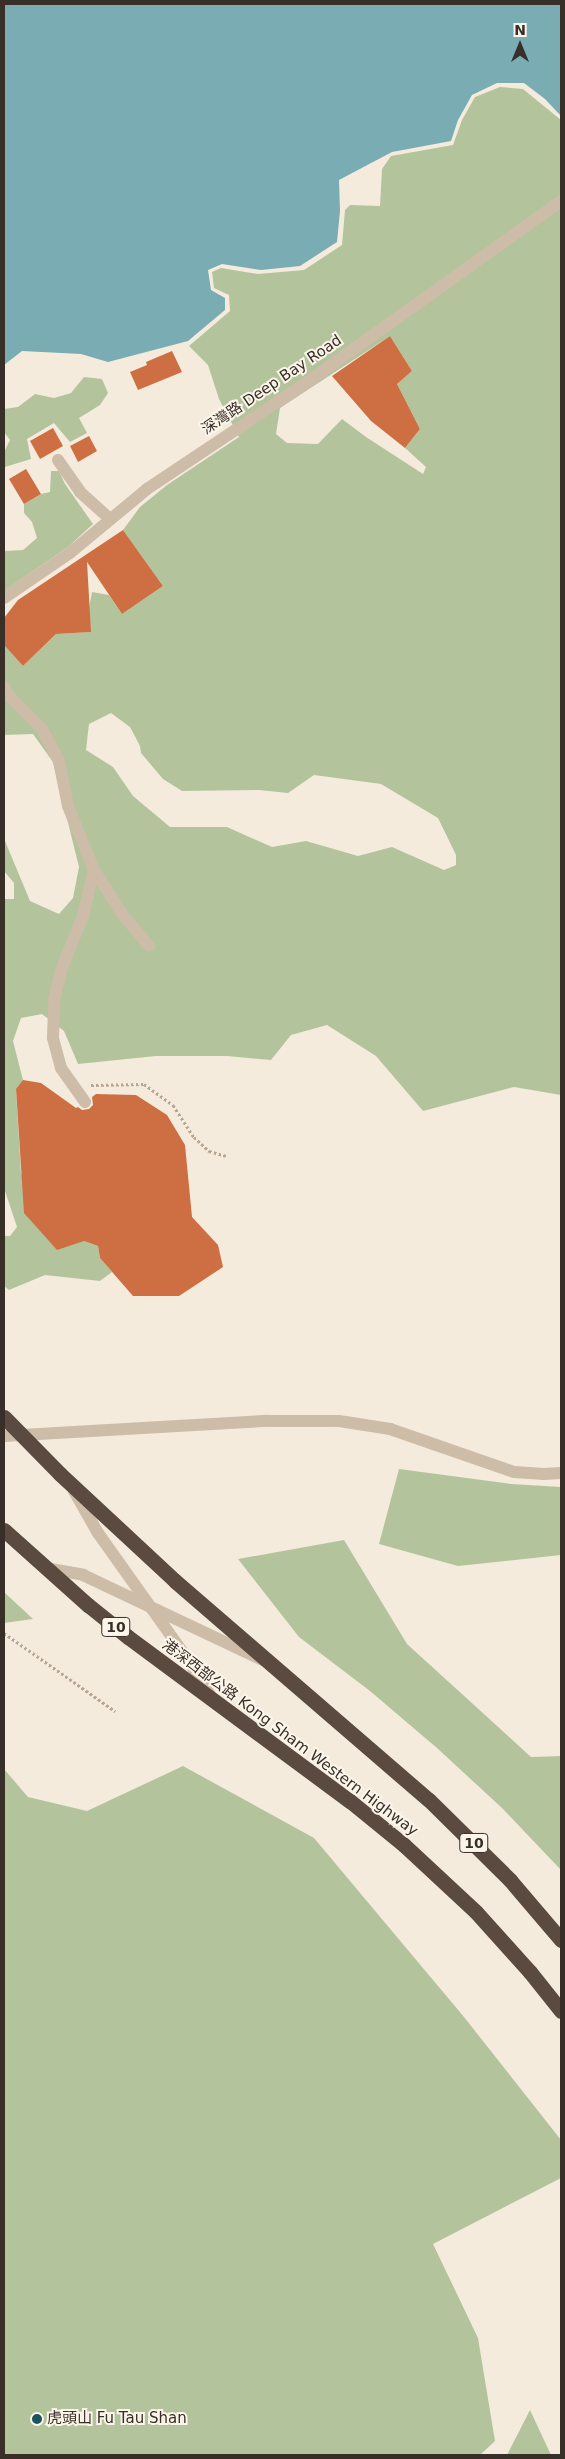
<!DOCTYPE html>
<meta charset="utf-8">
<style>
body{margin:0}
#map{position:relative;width:565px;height:2459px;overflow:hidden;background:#f4ebdd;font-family:"DejaVu Sans","Noto Sans SC",sans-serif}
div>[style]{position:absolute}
.green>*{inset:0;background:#b3c49c}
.water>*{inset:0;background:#7aacb3}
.building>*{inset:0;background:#cd6f42}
.path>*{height:3px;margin-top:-1.5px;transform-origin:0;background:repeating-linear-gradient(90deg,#b9a692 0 2.5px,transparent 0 5px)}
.minor>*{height:12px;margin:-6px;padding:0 6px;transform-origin:6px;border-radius:6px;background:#cdbca8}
.highway>*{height:15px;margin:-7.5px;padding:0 7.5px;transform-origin:7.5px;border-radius:7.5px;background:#5b4a3f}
.highway-bridge>*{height:15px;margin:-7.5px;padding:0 7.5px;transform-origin:7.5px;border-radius:7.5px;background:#5b4a3f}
.dots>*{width:14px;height:14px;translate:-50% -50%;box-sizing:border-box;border:2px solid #fbf5ea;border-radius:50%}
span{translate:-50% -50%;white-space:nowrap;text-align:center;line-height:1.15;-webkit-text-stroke:4px #fbf5ea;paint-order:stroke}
.shield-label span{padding:1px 4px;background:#fbf5ea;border:1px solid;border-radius:4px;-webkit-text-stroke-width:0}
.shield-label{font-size:14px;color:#392f29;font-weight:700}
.street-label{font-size:15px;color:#392f29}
.poi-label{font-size:15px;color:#392f29}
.left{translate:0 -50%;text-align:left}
.frame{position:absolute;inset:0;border:5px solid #392f29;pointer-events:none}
.north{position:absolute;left:495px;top:20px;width:50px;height:50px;-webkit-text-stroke:4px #fbf5ea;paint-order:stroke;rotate:0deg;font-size:14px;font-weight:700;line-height:20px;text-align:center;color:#392f29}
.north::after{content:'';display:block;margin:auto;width:18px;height:22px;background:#392f29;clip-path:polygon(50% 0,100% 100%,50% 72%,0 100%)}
</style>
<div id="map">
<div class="green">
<i style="clip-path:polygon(evenodd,500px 87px,523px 89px,561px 120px,561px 1095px,514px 1087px,423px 1111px,376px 1056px,327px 1025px,291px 1035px,271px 1060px,227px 1056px,156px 1056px,78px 1064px,64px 1031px,42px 1014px,21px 1018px,13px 1041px,23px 1080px,16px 1090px,21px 1173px,84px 1241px,98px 1246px,100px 1258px,112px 1272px,100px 1281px,45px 1275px,9px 1290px,4px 1286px,4px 1236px,10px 1236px,17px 1227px,4px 1188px,4px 899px,14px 899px,14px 883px,4px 871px,4px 831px,5px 841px,30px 901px,59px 914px,73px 898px,79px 867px,53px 762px,33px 734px,4px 735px,4px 645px,23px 666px,56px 634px,90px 632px,89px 608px,92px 592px,109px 595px,122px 614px,163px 586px,123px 530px,140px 507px,167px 485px,239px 437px,219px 399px,208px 365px,189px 346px,230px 311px,229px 295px,214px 288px,212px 272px,221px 268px,258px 274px,304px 270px,342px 245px,345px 210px,350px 205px,380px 206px,382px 169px,391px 156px,453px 145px,462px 120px,475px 97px,500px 87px,390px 336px,412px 371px,397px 384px,420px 429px,405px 448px,426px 467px,423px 474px,366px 437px,342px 419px,318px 444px,287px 443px,276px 434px,280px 408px,390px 336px,500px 87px,111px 713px,130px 727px,140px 746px,141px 753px,163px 779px,182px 791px,259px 790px,288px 793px,314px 775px,381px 784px,438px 818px,456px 855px,456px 865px,444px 870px,392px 847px,358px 856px,306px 841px,272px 847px,227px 827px,170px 827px,133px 796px,113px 767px,86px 750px,89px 724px,111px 713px)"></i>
<i style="clip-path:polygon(84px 377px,102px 379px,108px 393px,100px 405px,79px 418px,87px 433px,70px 442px,54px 423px,27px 439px,31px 459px,5px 467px,4px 452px,10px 440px,4px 432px,4px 409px,18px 407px,35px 394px,54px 398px,71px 393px)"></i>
<i style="clip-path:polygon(51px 471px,59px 471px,65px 484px,93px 524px,68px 547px,4px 591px,4px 551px,23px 550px,37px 538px,32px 522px,24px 513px,24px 504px,41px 494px,50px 492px)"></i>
<i style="clip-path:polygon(399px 1469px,511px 1484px,561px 1487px,561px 1555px,458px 1566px,379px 1544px)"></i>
<i style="clip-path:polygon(344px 1540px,407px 1644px,531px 1757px,561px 1756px,561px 1870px,502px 1808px,437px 1748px,370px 1691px,299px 1637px,238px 1559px)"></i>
<i style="clip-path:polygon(4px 1592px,33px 1619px,4px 1623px)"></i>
<i style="clip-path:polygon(183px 1766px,314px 1838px,464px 2017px,561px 2140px,561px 2178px,433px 2244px,478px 2338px,495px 2441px,480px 2455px,4px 2455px,4px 1769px,28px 1797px,87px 1811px)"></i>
<i style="clip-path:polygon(530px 2410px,551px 2455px,507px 2455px)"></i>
</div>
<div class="water">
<i style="clip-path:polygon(4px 4px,561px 4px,561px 116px,545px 99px,524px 83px,497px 83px,472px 95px,458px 120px,451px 141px,392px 152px,339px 180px,340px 211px,337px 242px,300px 266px,261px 270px,222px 264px,208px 270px,211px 290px,225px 298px,225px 310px,188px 341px,108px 362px,81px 354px,22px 351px,4px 365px)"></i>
</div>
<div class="building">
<i style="clip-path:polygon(390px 336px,412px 371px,397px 384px,420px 429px,405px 448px,371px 421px,332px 376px)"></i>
<i style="clip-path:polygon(172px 351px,182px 372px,138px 390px,130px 372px,147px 365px,146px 362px)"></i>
<i style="clip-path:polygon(53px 428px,63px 446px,40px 459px,30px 441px)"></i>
<i style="clip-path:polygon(89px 436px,97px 451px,78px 462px,70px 446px)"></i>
<i style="clip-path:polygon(26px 469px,41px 494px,24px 504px,9px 479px)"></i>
<i style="clip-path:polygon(123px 530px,163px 586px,122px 614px,87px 562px,91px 632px,56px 634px,23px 666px,4px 645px,4px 618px,18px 600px)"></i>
<i style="clip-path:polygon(23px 1080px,41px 1083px,76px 1108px,78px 1107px,82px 1110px,89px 1109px,93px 1105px,92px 1097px,96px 1094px,136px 1095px,167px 1115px,185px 1145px,192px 1217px,218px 1245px,223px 1267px,179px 1296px,133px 1296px,100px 1258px,98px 1246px,84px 1241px,57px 1250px,24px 1213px,16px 1089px)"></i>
</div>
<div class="path">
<i style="left:91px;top:1085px;width:53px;rotate:-1.1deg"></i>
<i style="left:144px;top:1084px;width:36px;rotate:36deg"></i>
<i style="left:173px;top:1105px;width:38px;rotate:57deg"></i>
<i style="left:194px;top:1137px;width:21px;rotate:43deg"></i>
<i style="left:209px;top:1151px;width:19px;rotate:16deg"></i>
<i style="left:4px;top:1633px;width:136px;rotate:35.1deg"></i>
</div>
<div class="minor">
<i style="left:58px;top:460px;width:39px;rotate:55deg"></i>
<i style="left:80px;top:492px;width:40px;rotate:42deg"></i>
<i style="left:4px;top:598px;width:80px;rotate:-34.3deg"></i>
<i style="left:70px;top:553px;width:100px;rotate:-39.7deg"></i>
<i style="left:147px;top:489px;width:191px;rotate:-33.7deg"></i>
<i style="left:306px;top:383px;width:313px;rotate:-35.5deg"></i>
<i style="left:4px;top:687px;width:12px;rotate:59deg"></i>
<i style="left:10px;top:697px;width:45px;rotate:45deg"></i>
<i style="left:42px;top:729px;width:36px;rotate:62deg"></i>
<i style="left:59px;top:761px;width:46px;rotate:78.7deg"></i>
<i style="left:68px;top:806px;width:69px;rotate:67.9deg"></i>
<i style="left:94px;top:870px;width:54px;rotate:57.2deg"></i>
<i style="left:123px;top:915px;width:40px;rotate:50deg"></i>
<i style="left:85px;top:1102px;width:42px;rotate:-125.2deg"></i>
<i style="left:61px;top:1068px;width:31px;rotate:-105deg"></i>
<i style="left:53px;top:1038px;width:38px;rotate:-88deg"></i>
<i style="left:54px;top:1000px;width:36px;rotate:-76deg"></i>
<i style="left:63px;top:965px;width:53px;rotate:-67.8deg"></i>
<i style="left:83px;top:916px;width:47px;rotate:-76.6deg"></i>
<i style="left:4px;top:1436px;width:264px;rotate:-3.3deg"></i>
<i style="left:268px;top:1421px;width:71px"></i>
<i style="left:339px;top:1421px;width:52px;rotate:8.9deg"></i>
<i style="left:390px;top:1429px;width:131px;rotate:19.1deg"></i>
<i style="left:514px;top:1472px;width:30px;rotate:4deg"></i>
<i style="left:544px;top:1474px;width:17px;rotate:-3deg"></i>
<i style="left:74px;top:1491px;width:48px;rotate:60.3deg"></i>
<i style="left:98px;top:1533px;width:148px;rotate:54.6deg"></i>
<i style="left:184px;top:1654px;width:49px;rotate:57.6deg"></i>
<i style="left:45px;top:1568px;width:39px;rotate:10deg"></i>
<i style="left:83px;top:1575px;width:199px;rotate:25.3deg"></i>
</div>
<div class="highway">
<i style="left:60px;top:1474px;width:157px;rotate:42.9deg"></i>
<i style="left:175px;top:1581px;width:335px;rotate:40.8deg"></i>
<i style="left:429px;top:1800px;width:114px;rotate:44.6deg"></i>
<i style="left:510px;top:1880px;width:79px;rotate:49.6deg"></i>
<i style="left:4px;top:1530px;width:113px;rotate:41.8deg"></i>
<i style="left:88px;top:1605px;width:51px;rotate:38.7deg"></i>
<i style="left:128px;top:1637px;width:276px;rotate:36.5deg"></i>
<i style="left:350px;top:1801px;width:70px;rotate:39.2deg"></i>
<i style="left:404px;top:1845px;width:98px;rotate:42.9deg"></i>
<i style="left:476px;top:1912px;width:81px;rotate:48deg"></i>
<i style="left:530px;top:1972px;width:50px;rotate:51.5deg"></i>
</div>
<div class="highway-bridge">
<i style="left:4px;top:1417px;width:80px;rotate:45.5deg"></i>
</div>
<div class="dots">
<i style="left:37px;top:2419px;background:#1b545e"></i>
</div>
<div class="shield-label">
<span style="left:116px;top:1627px">10</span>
<span style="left:474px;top:1843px">10</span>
</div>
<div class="street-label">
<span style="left:272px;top:385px;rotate:-34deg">深灣路 Deep Bay Road</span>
<span style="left:290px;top:1738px;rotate:37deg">港深西部公路 Kong Sham Western Highway</span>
</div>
<div class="poi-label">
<span class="left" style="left:47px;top:2419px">虎頭山 Fu Tau Shan</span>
</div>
<div class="frame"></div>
<div class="north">N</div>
</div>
